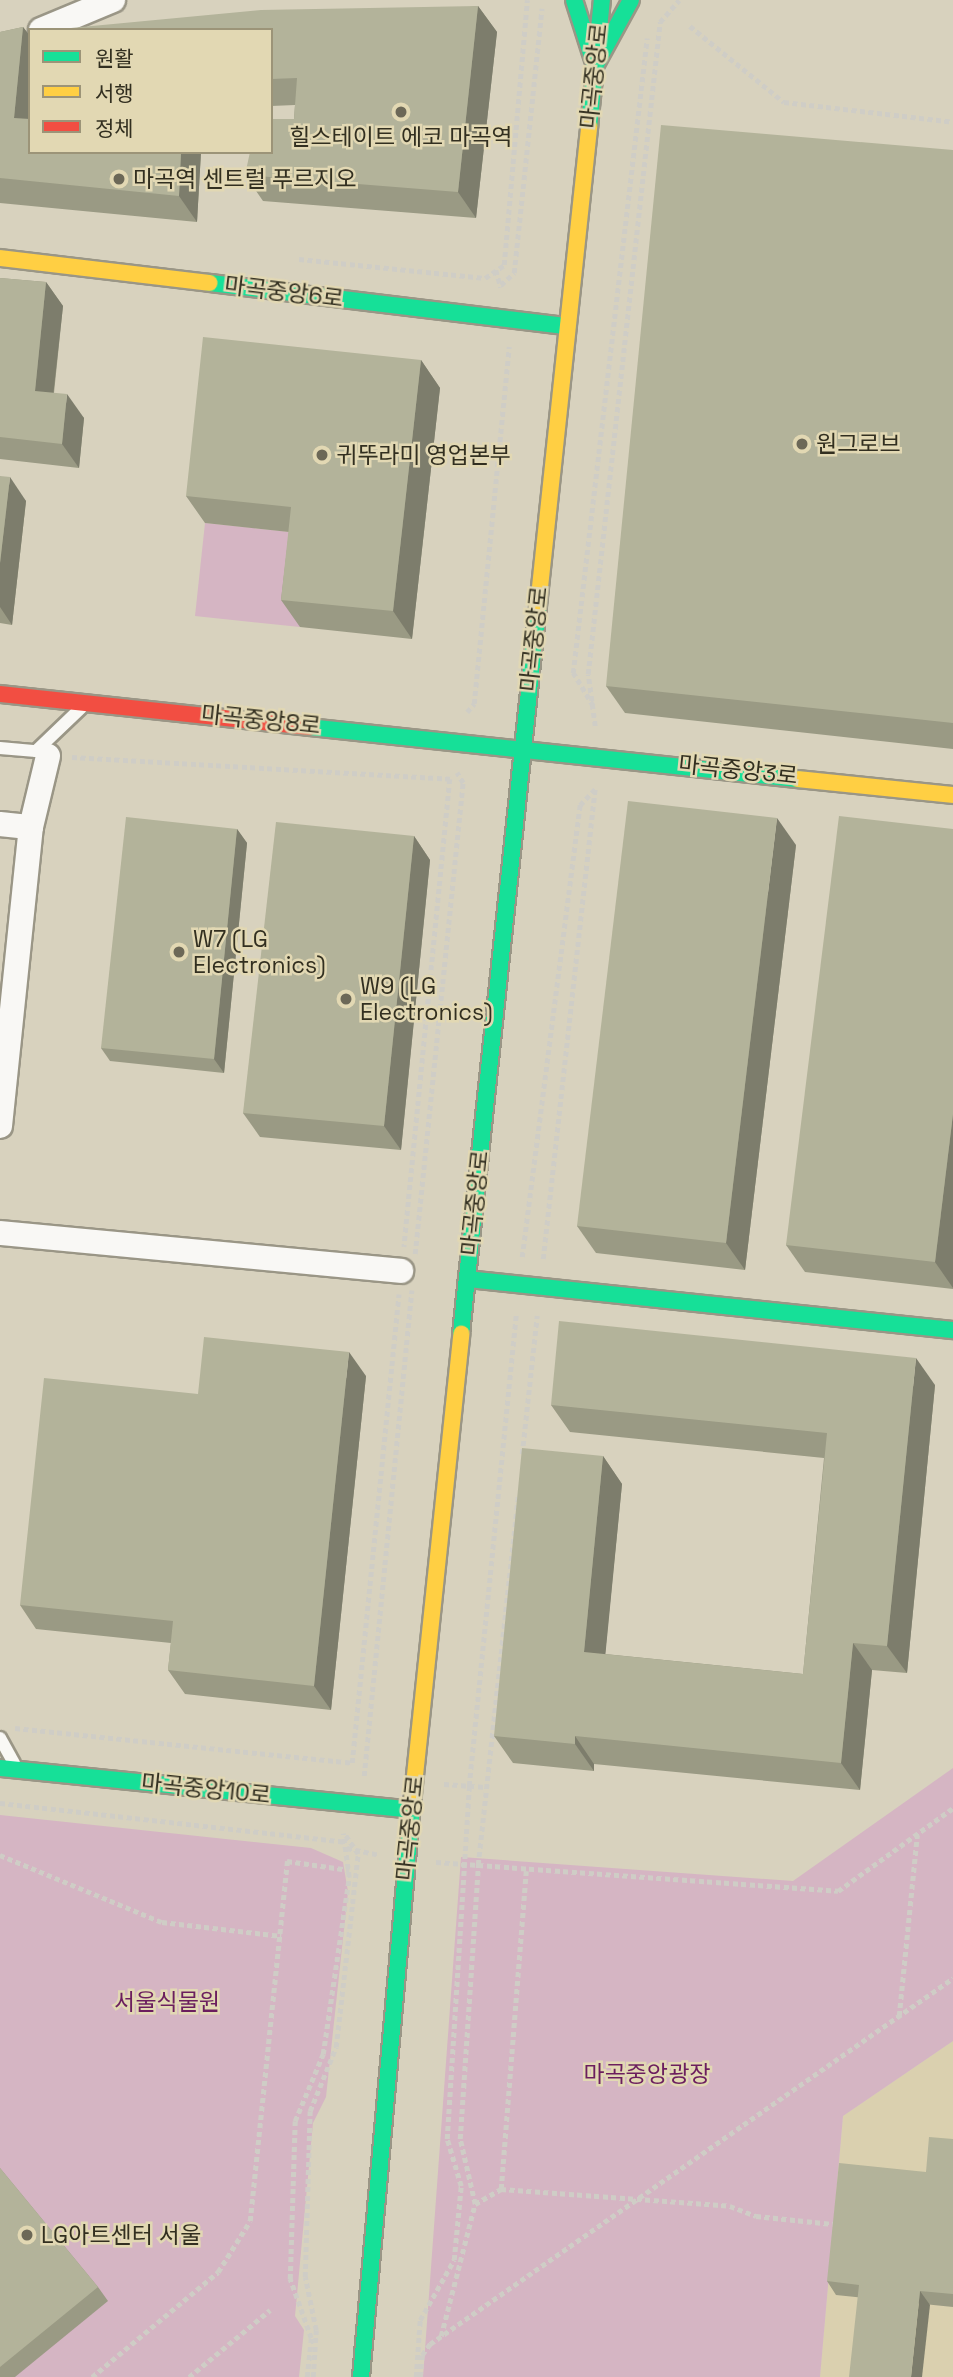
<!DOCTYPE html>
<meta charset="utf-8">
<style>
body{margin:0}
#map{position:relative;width:953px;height:2377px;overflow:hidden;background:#d8d2be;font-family:"Space Grotesk","Noto Sans KR",sans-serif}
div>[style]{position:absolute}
.built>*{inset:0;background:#dad0af}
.green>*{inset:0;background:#d5b5c3}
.path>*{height:4.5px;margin-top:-2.25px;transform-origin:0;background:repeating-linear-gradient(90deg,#cfcdc6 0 5px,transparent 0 8.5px)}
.roads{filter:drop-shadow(2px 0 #9a9686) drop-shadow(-2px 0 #9a9686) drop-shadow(0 2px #9a9686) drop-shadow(0 -2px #9a9686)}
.lane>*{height:12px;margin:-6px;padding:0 6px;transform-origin:6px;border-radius:6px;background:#f9f8f5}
.street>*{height:24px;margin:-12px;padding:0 12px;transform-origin:12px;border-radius:12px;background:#f9f8f5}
.fast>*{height:16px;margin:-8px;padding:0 8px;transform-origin:8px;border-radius:8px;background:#16e098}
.slow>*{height:16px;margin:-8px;padding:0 8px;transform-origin:8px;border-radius:8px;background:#ffcf43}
.jam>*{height:16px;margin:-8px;padding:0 8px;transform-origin:8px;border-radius:8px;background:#f24e42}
.wall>*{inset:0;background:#9a9a84}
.shaded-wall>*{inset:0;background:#7d7d6c}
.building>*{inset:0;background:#b3b39a}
.dots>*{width:19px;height:19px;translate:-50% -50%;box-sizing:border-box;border:4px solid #e2d8b3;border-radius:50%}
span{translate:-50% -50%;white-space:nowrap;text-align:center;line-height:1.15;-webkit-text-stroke:5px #e2d8b3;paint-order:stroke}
.street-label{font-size:23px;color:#322f20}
.poi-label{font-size:23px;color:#322f20}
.left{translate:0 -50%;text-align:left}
.park-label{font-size:23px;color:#6b1e5e}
.legend{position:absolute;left:28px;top:28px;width:245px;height:126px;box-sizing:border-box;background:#e2d8b3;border:2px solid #9c9478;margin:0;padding:9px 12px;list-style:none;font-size:21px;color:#322f20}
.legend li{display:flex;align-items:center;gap:14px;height:35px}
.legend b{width:35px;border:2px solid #9c9478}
</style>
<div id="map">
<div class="built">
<i style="clip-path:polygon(953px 2041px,953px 2377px,820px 2377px,843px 2116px)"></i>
</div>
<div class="green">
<i style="clip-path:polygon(205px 523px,310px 534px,300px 627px,195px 616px)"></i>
<i style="clip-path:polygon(953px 1768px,953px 2041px,843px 2116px,820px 2377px,423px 2377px,461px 1857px,793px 1881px)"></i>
<i style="clip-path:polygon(0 1815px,311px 1848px,343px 1862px,348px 1892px,326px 2097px,313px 2123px,295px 2316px,304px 2330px,299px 2377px,0 2377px)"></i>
</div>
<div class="path">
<i style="left:690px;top:26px;width:121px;rotate:39deg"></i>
<i style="left:784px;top:102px;width:170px;rotate:6.7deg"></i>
<i style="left:299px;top:259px;width:187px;rotate:5.8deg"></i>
<i style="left:485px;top:278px;width:23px;rotate:-34deg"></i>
<i style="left:504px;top:265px;width:266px;rotate:-85deg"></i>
<i style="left:496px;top:270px;width:18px;rotate:74deg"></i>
<i style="left:501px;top:285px;width:18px;rotate:-43deg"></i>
<i style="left:514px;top:273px;width:266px;rotate:-84deg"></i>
<i style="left:593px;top:706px;width:39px;rotate:-121deg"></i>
<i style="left:573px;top:673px;width:639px;rotate:-83.35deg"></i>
<i style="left:467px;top:712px;width:11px;rotate:-49deg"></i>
<i style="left:474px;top:704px;width:359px;rotate:-84.4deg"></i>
<i style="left:595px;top:726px;width:52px;rotate:-97.7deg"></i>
<i style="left:588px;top:674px;width:656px;rotate:-83.7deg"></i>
<i style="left:660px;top:22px;width:29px;rotate:-49deg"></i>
<i style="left:72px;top:757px;width:379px;rotate:3.3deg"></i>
<i style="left:450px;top:779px;width:470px;rotate:95.6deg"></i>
<i style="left:415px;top:1254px;width:473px;rotate:-84.2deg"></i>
<i style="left:463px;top:783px;width:12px;rotate:-121deg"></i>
<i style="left:522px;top:1257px;width:456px;rotate:-82.7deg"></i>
<i style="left:580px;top:805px;width:22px;rotate:-47deg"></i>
<i style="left:543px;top:1259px;width:475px;rotate:-83.7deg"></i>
<i style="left:522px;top:1454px;width:139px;rotate:-83.8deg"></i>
<i style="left:15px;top:1728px;width:339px;rotate:5.9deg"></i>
<i style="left:352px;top:1763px;width:471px;rotate:-84.3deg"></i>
<i style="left:364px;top:1776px;width:488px;rotate:-84.4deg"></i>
<i style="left:444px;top:1784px;width:42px;rotate:4.1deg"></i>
<i style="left:0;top:1803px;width:347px;rotate:6.4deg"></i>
<i style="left:347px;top:1848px;width:33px;rotate:12deg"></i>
<i style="left:0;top:1855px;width:175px;rotate:22.5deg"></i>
<i style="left:162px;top:1922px;width:120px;rotate:6.7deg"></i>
<i style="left:436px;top:1862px;width:403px;rotate:4.1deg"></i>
<i style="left:838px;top:1891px;width:142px;rotate:-35.8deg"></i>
<i style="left:899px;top:2016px;width:182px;rotate:-84.3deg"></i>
<i style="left:501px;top:2189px;width:230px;rotate:4.2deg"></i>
<i style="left:730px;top:2206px;width:28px;rotate:21deg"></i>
<i style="left:756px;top:2216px;width:77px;rotate:5.9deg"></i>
<i style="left:475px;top:2204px;width:67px;rotate:-103deg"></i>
<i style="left:460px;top:2139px;width:275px;rotate:-86.2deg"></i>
<i style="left:478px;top:1865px;width:373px;rotate:-83.8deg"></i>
<i style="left:441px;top:2336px;width:136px;rotate:-75.6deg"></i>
<i style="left:475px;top:2204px;width:30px;rotate:-30deg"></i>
<i style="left:501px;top:2189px;width:319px;rotate:-85.5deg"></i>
<i style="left:92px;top:2377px;width:164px;rotate:-39.8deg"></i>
<i style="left:218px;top:2272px;width:60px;rotate:-57.9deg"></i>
<i style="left:250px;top:2221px;width:362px;rotate:-84.1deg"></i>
<i style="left:287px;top:1861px;width:63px;rotate:8.3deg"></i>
<i style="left:189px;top:2377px;width:105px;rotate:-39.6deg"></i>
<i style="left:307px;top:2377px;width:39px;rotate:-84deg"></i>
<i style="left:311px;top:2338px;width:63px;rotate:-109.6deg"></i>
<i style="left:290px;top:2279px;width:158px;rotate:-88.2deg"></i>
<i style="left:295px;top:2121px;width:73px;rotate:-67.3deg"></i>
<i style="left:323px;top:2054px;width:179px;rotate:-81.6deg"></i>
<i style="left:349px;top:1877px;width:44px;rotate:-97.8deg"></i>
<i style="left:313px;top:2377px;width:47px;rotate:-86.3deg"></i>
<i style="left:316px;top:2330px;width:54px;rotate:-101.7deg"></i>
<i style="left:305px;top:2277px;width:166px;rotate:-88.3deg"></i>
<i style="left:310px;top:2111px;width:69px;rotate:-67.9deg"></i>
<i style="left:336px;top:2047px;width:194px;rotate:-83.5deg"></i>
<i style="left:358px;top:1854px;width:23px;rotate:-124deg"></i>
<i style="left:416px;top:2377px;width:57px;rotate:-86deg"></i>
<i style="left:420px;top:2320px;width:69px;rotate:-60.5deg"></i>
<i style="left:454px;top:2260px;width:74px;rotate:-84.6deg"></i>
<i style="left:461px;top:2186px;width:49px;rotate:-106.6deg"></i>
<i style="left:447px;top:2139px;width:354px;rotate:-86.4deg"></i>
<i style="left:469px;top:1786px;width:474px;rotate:-84.3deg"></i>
<i style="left:420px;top:2377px;width:22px;rotate:-85deg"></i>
<i style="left:422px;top:2355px;width:14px;rotate:-54deg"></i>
<i style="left:430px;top:2344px;width:638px;rotate:-34.98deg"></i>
</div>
<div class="roads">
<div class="lane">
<i style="left:0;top:748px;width:36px;rotate:5deg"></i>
<i style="left:36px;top:751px;width:62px;rotate:-43.7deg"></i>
<i style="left:0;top:1738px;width:29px;rotate:61deg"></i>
</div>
<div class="street">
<i style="left:41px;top:30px;width:78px;rotate:-22.6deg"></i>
<i style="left:0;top:824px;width:31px;rotate:6deg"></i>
<i style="left:0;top:1126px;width:301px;rotate:-84.1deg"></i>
<i style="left:31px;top:827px;width:73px;rotate:-76.5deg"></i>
<i style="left:0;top:1233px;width:403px;rotate:5.4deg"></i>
</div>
<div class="fast">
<i style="left:574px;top:0;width:69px;rotate:72.3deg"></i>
<i style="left:595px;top:66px;width:75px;rotate:-61.4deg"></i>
<i style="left:589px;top:127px;width:128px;rotate:-84.2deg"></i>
<i style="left:210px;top:283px;width:360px;rotate:6.9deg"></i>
<i style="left:309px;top:727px;width:492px;rotate:6.1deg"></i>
<i style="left:467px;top:1279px;width:489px;rotate:6deg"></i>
<i style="left:461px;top:1334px;width:732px;rotate:-83.96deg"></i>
<i style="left:0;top:1768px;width:413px;rotate:5.8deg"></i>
<i style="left:361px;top:2377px;width:575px;rotate:-84.91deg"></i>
</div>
<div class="slow">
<i style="left:0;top:258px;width:211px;rotate:6.8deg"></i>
<i style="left:538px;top:606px;width:482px;rotate:-83.9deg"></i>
<i style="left:798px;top:779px;width:156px;rotate:5.9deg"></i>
<i style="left:412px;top:1804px;width:473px;rotate:-84deg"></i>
</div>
<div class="jam">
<i style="left:0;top:694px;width:311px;rotate:6.1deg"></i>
</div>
</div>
<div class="wall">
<i style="clip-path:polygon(478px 6px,497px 32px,476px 218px,263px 201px,245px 175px,294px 119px,295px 105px,271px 106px,271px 30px)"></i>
<i style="clip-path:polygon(23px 27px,30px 36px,30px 152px,201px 152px,197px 222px,0 203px,0 32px)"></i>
<i style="clip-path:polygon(953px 150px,953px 749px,625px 713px,606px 686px)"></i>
<i style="clip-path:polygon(0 278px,46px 282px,63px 306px,54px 393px,84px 418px,79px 468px,0 459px)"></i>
<i style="clip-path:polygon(421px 360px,440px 388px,412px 639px,300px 627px,281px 600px,289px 532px,205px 523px,186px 496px)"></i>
<i style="clip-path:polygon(0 476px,26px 501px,12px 625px,0 623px)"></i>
<i style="clip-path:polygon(237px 829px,247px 843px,224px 1073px,110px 1061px,101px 1048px)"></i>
<i style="clip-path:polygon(953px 829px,953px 1289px,805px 1272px,786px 1245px)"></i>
<i style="clip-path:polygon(414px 836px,430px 860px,401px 1150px,260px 1137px,243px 1113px)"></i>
<i style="clip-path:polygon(796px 845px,745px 1270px,596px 1253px,577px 1226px)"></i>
<i style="clip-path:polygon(366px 1376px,331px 1710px,185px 1694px,168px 1670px,171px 1643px,36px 1629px,20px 1605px,198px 1394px)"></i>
<i style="clip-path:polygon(935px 1385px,907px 1673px,872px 1670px,860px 1790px,594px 1764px,594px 1771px,513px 1763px,494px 1736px,603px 1456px,622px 1484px,605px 1654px,803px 1674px,824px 1458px,570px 1432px,551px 1405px)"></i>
<i style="clip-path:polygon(953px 2139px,953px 2307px,836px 2295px,827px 2281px,926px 2172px)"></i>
<i style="clip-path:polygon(0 2168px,98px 2287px,108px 2301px,15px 2377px,0 2377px)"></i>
</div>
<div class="shaded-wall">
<i style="clip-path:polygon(478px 6px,497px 32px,476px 218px,458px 192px)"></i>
<i style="clip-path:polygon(23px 27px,30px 36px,30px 140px,14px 118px)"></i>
<i style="clip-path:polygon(181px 152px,201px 152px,197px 222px,179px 196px)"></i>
<i style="clip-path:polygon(46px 282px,63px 306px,51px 415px,35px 391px)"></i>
<i style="clip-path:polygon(421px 360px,440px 388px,412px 639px,393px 611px)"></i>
<i style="clip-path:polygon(67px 394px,84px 418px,79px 468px,62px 444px)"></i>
<i style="clip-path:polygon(10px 477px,26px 501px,12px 625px,0 607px,0 563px)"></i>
<i style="clip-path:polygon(777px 818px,796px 845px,745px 1270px,726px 1243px)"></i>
<i style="clip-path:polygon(237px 829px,247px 843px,224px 1073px,214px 1059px)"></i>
<i style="clip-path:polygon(414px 836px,430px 860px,401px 1150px,384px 1126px)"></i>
<i style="clip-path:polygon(953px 1114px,953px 1288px,935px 1262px)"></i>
<i style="clip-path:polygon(349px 1352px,366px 1376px,331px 1710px,314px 1686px)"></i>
<i style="clip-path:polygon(916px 1358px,935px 1385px,907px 1673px,887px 1646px)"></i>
<i style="clip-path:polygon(603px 1456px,622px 1484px,603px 1679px,584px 1652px)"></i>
<i style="clip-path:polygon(853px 1643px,872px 1670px,860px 1790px,841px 1763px)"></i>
<i style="clip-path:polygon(575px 1736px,594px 1764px,594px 1771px,575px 1744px)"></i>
<i style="clip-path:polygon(920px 2291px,930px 2305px,922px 2377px,911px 2377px)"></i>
</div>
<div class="building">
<i style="clip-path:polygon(478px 6px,458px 192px,245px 175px,250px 152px,271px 152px,271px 119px,294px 119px,297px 78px,271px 79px,271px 30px,71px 30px,71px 28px,261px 10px)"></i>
<i style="clip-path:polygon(23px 27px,14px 118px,30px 119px,30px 152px,181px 152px,179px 196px,0 178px,0 32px)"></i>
<i style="clip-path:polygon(661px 125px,953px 150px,953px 723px,606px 686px)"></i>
<i style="clip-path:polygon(0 278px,46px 282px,35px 391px,67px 394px,62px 444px,0 437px)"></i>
<i style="clip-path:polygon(203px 337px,421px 360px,393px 611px,281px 600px,291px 507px,186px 496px)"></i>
<i style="clip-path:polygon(0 476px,10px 477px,0 563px)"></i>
<i style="clip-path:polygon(628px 801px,777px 818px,726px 1243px,577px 1226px)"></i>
<i style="clip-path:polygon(839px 816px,953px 829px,953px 1114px,935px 1262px,786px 1245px)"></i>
<i style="clip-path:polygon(126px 817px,237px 829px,214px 1059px,101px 1048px)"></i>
<i style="clip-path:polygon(276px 822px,414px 836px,384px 1126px,243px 1113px)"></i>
<i style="clip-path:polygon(559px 1321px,916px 1358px,887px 1646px,853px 1643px,841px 1763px,575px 1736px,575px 1744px,494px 1736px,522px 1448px,603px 1456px,584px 1652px,803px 1674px,827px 1433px,551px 1405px)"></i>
<i style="clip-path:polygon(204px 1337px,349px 1352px,314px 1686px,168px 1670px,173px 1621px,20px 1605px,44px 1378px,198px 1394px)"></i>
<i style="clip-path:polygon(929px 2137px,953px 2139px,953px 2294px,920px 2291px,911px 2377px,849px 2377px,859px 2285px,827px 2281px,839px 2163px,926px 2172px)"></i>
<i style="clip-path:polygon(0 2168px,98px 2287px,0 2367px)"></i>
</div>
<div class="dots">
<i style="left:401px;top:112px;background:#6c6857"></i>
<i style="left:119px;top:179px;background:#6c6857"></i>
<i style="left:802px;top:444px;background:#6c6857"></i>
<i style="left:322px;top:455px;background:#6c6857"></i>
<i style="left:179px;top:952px;background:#6c6857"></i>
<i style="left:346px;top:999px;background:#6c6857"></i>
<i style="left:27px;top:2235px;background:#6c6857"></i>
</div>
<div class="street-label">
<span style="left:594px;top:76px;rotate:-84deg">마곡중앙로</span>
<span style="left:284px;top:292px;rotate:7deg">마곡중앙6로</span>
<span style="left:534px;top:639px;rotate:-84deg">마곡중앙로</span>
<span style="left:261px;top:720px;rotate:6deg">마곡중앙8로</span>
<span style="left:738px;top:770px;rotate:6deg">마곡중앙3로</span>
<span style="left:475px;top:1203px;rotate:-84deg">마곡중앙로</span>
<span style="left:206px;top:1789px;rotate:6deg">마곡중앙10로</span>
<span style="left:410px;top:1828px;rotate:-84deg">마곡중앙로</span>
</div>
<div class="poi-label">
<span style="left:401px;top:137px">힐스테이트 에코 마곡역</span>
<span class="left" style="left:133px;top:179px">마곡역 센트럴 푸르지오</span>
<span class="left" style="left:816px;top:444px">원그로브</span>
<span class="left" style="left:336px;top:455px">귀뚜라미 영업본부</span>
<span class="left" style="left:193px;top:952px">W7 (LG<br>Electronics)</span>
<span class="left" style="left:360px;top:999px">W9 (LG<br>Electronics)</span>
<span class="left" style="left:41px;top:2235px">LG아트센터 서울</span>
</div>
<div class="park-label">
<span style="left:167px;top:2002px">서울식물원</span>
<span style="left:647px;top:2074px">마곡중앙광장</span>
</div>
<ul class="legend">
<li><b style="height:9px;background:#16e098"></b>원활</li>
<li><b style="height:9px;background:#ffcf43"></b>서행</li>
<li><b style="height:9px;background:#f24e42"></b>정체</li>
</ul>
</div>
